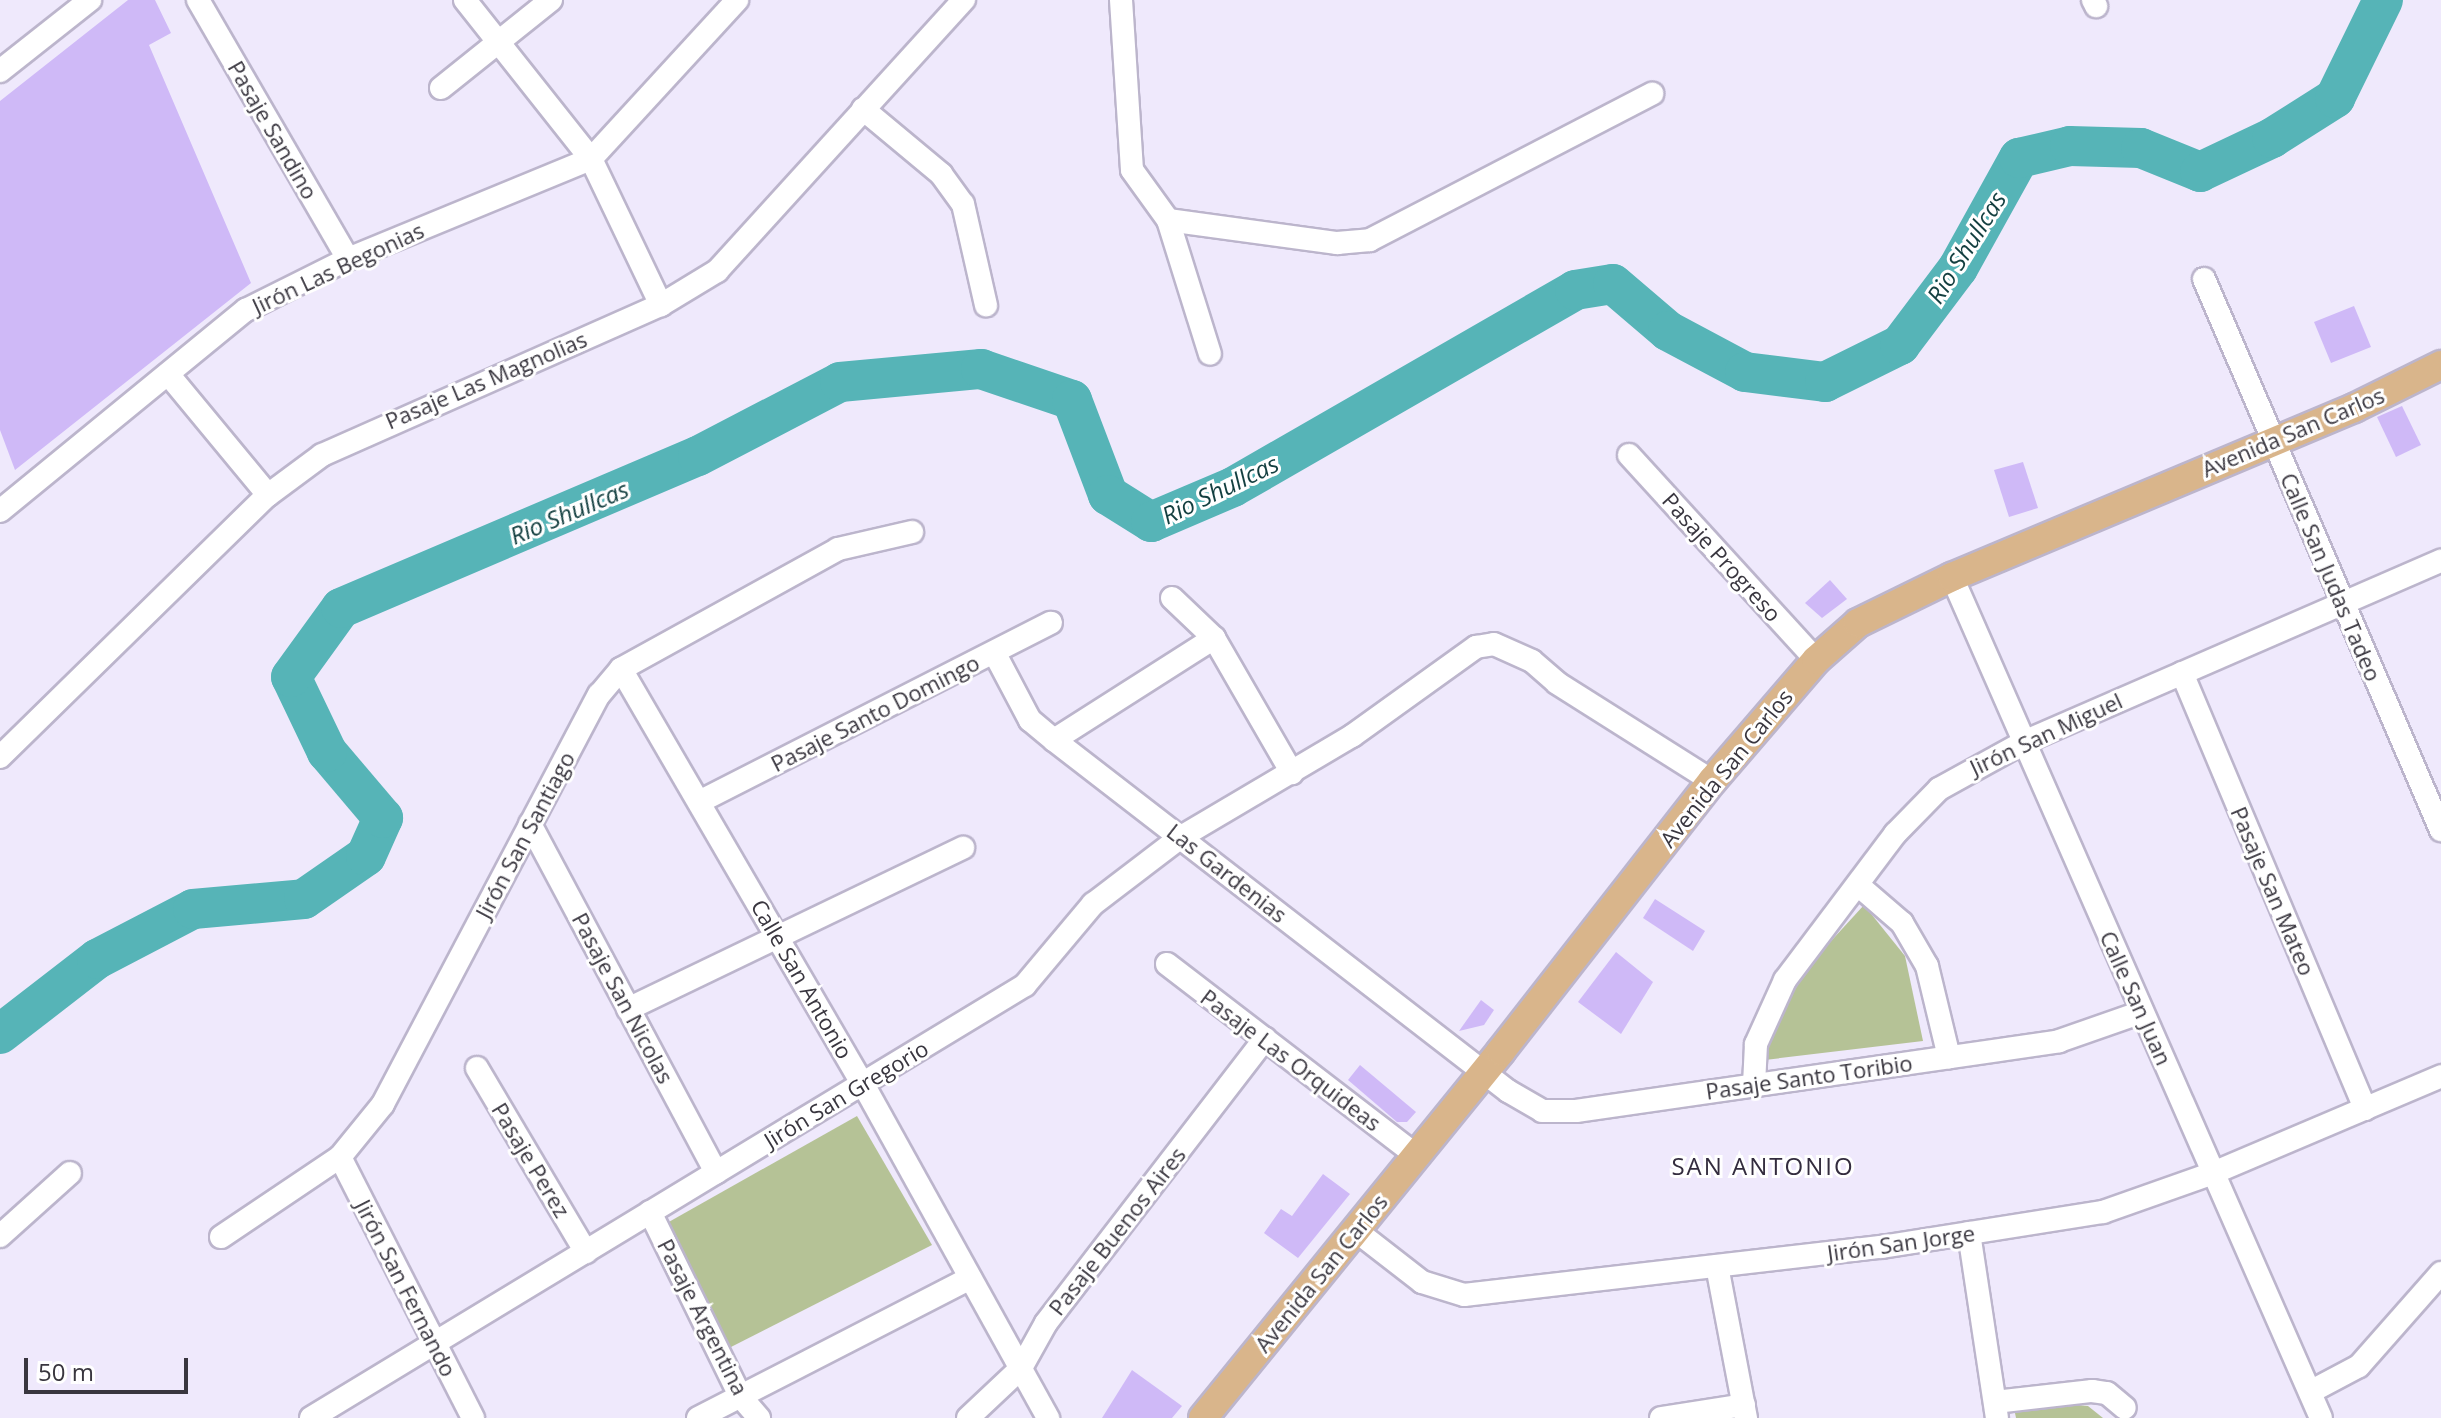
<!DOCTYPE html>
<meta charset="utf-8">
<style>
body{margin:0}
#map{position:relative;width:2441px;height:1418px;overflow:hidden;background:#efe9fc;font-family:"Open Sans",sans-serif}
div>[style]{position:absolute}
.green>*{inset:0;background:#b5c296}
.river>*{height:40px;margin:-20px;padding:0 20px;transform-origin:20px;border-radius:20px;background:#56b4b7}
.building>*{inset:0;background:#cfb9f7}
.roads{filter:drop-shadow(2px 0 #bcb5cc) drop-shadow(-2px 0 #bcb5cc) drop-shadow(0 2px #bcb5cc) drop-shadow(0 -2px #bcb5cc)}
.minor>*{height:22px;margin:-11px;padding:0 11px;transform-origin:11px;border-radius:11px;background:#fff}
.major>*{height:28px;margin:-14px;padding:0 14px;transform-origin:14px;border-radius:14px;background:#d9b58b}
span{translate:-50% -50%;white-space:nowrap;text-align:center;line-height:1.15;-webkit-text-stroke:6px #fff;paint-order:stroke}
.street-label{font-size:22px;color:#39363f}
.water-label{font-size:24px;color:#133f40;font-style:italic}
.neighbourhood-label{font-size:24px;color:#332c3e;letter-spacing:2px}
.scale{position:absolute;left:24px;top:1358px;width:164px;height:36px;box-sizing:border-box;border:4px solid #39363f;border-top:0;padding-left:10px;font-size:24px;line-height:28px;white-space:nowrap;color:#39363f;-webkit-text-stroke:6px #fff;paint-order:stroke}
</style>
<div id="map">
<div class="green">
<i style="clip-path:polygon(1864px 905px,1905px 956px,1923px 1041px,1756px 1061px,1799px 976px)"></i>
<i style="clip-path:polygon(857px 1116px,932px 1245px,729px 1348px,667px 1223px)"></i>
<i style="clip-path:polygon(2056px 1403px,2088px 1406px,2103px 1418px,2016px 1418px,2014px 1408px)"></i>
</div>
<div class="river">
<i style="left:0;top:1034px;width:123px;rotate:-37.7deg"></i>
<i style="left:97px;top:959px;width:108px;rotate:-27.5deg"></i>
<i style="left:193px;top:909px;width:111px;rotate:-5.1deg"></i>
<i style="left:304px;top:899px;width:75px;rotate:-34.7deg"></i>
<i style="left:366px;top:856px;width:42px;rotate:-65.9deg"></i>
<i style="left:383px;top:818px;width:87px;rotate:-130.3deg"></i>
<i style="left:327px;top:752px;width:83px;rotate:-115.6deg"></i>
<i style="left:291px;top:677px;width:85px;rotate:-54.1deg"></i>
<i style="left:341px;top:608px;width:388px;rotate:-23.1deg"></i>
<i style="left:698px;top:456px;width:160px;rotate:-27.5deg"></i>
<i style="left:840px;top:382px;width:142px;rotate:-5.3deg"></i>
<i style="left:981px;top:369px;width:96px;rotate:18.8deg"></i>
<i style="left:1072px;top:400px;width:102px;rotate:69.2deg"></i>
<i style="left:1108px;top:495px;width:51px;rotate:32.1deg"></i>
<i style="left:1151px;top:522px;width:89px;rotate:-23.1deg"></i>
<i style="left:1233px;top:487px;width:395px;rotate:-29.9deg"></i>
<i style="left:1575px;top:290px;width:38px;rotate:-9deg"></i>
<i style="left:1613px;top:284px;width:72px;rotate:40.5deg"></i>
<i style="left:1668px;top:331px;width:87px;rotate:28deg"></i>
<i style="left:1745px;top:372px;width:81px;rotate:7.1deg"></i>
<i style="left:1825px;top:382px;width:84px;rotate:-26.3deg"></i>
<i style="left:1900px;top:345px;width:96px;rotate:-53deg"></i>
<i style="left:1958px;top:268px;width:126px;rotate:-61deg"></i>
<i style="left:2019px;top:158px;width:52px;rotate:-13.2deg"></i>
<i style="left:2070px;top:146px;width:71px;rotate:1.6deg"></i>
<i style="left:2141px;top:148px;width:64px;rotate:22.1deg"></i>
<i style="left:2200px;top:172px;width:80px;rotate:-25.3deg"></i>
<i style="left:2272px;top:138px;width:75px;rotate:-32.4deg"></i>
<i style="left:2335px;top:98px;width:109px;rotate:-63.9deg"></i>
</div>
<div class="building">
<i style="clip-path:polygon(128px 0,155px 0,171px 33px,149px 45px,251px 283px,15px 470px,0 430px,0 101px)"></i>
<i style="clip-path:polygon(2354px 306px,2371px 347px,2331px 363px,2314px 322px)"></i>
<i style="clip-path:polygon(2402px 406px,2421px 445px,2396px 457px,2377px 417px)"></i>
<i style="clip-path:polygon(2023px 462px,2038px 508px,2009px 517px,1994px 470px)"></i>
<i style="clip-path:polygon(1830px 580px,1847px 599px,1822px 618px,1805px 603px)"></i>
<i style="clip-path:polygon(1655px 899px,1705px 931px,1693px 951px,1643px 918px)"></i>
<i style="clip-path:polygon(1616px 952px,1653px 982px,1621px 1034px,1578px 1002px)"></i>
<i style="clip-path:polygon(1481px 1000px,1494px 1010px,1484px 1025px,1459px 1031px)"></i>
<i style="clip-path:polygon(1360px 1065px,1416px 1112px,1407px 1122px,1397px 1122px,1348px 1080px)"></i>
<i style="clip-path:polygon(1323px 1174px,1350px 1194px,1298px 1258px,1264px 1233px,1281px 1209px,1292px 1216px)"></i>
<i style="clip-path:polygon(1132px 1370px,1182px 1406px,1172px 1418px,1102px 1418px)"></i>
</div>
<div class="roads">
<div class="minor">
<i style="left:198px;top:0;width:299px;rotate:59.9deg"></i>
<i style="left:465px;top:0;width:203px;rotate:51.6deg"></i>
<i style="left:591px;top:159px;width:162px;rotate:64.4deg"></i>
<i style="left:1121px;top:0;width:170px;rotate:86.3deg"></i>
<i style="left:1132px;top:170px;width:62px;rotate:54.2deg"></i>
<i style="left:1168px;top:220px;width:140px;rotate:72.6deg"></i>
<i style="left:2093px;top:0;width:7px;rotate:63deg"></i>
<i style="left:0;top:71px;width:115px;rotate:-38.3deg"></i>
<i style="left:441px;top:88px;width:141px;rotate:-38.7deg"></i>
<i style="left:863px;top:109px;width:102px;rotate:39.8deg"></i>
<i style="left:941px;top:174px;width:37px;rotate:54deg"></i>
<i style="left:963px;top:204px;width:104px;rotate:77.2deg"></i>
<i style="left:1168px;top:220px;width:171px;rotate:7.8deg"></i>
<i style="left:1337px;top:243px;width:33px;rotate:-5deg"></i>
<i style="left:1370px;top:240px;width:318px;rotate:-27.4deg"></i>
<i style="left:2204px;top:279px;width:600px;rotate:66.73deg"></i>
<i style="left:168px;top:374px;width:157px;rotate:50.4deg"></i>
<i style="left:1629px;top:455px;width:277px;rotate:47.6deg"></i>
<i style="left:0;top:511px;width:318px;rotate:-39.3deg"></i>
<i style="left:246px;top:310px;width:114px;rotate:-26.6deg"></i>
<i style="left:348px;top:259px;width:263px;rotate:-22.4deg"></i>
<i style="left:591px;top:159px;width:216px;rotate:-47.4deg"></i>
<i style="left:1952px;top:577px;width:918px;rotate:66.31deg"></i>
<i style="left:1172px;top:598px;width:58px;rotate:43.6deg"></i>
<i style="left:1214px;top:638px;width:156px;rotate:60deg"></i>
<i style="left:995px;top:654px;width:75px;rotate:62.1deg"></i>
<i style="left:1030px;top:720px;width:31px;rotate:40deg"></i>
<i style="left:1054px;top:740px;width:574px;rotate:37.71deg"></i>
<i style="left:1508px;top:1091px;width:39px;rotate:30deg"></i>
<i style="left:1542px;top:1111px;width:34px"></i>
<i style="left:1576px;top:1111px;width:488px;rotate:-8.2deg"></i>
<i style="left:2059px;top:1041px;width:88px;rotate:-19.3deg"></i>
<i style="left:621px;top:669px;width:480px;rotate:59.8deg"></i>
<i style="left:863px;top:1084px;width:382px;rotate:61deg"></i>
<i style="left:2182px;top:673px;width:473px;rotate:67.2deg"></i>
<i style="left:1054px;top:740px;width:190px;rotate:-32.5deg"></i>
<i style="left:0;top:757px;width:375px;rotate:-44.4deg"></i>
<i style="left:268px;top:495px;width:67px;rotate:-36.5deg"></i>
<i style="left:322px;top:455px;width:371px;rotate:-23.9deg"></i>
<i style="left:661px;top:305px;width:66px;rotate:-31.3deg"></i>
<i style="left:717px;top:271px;width:367px;rotate:-47.7deg"></i>
<i style="left:699px;top:802px;width:395px;rotate:-27deg"></i>
<i style="left:530px;top:824px;width:395px;rotate:61.9deg"></i>
<i style="left:1858px;top:885px;width:58px;rotate:40.8deg"></i>
<i style="left:1902px;top:923px;width:50px;rotate:59.8deg"></i>
<i style="left:1927px;top:966px;width:94px;rotate:76.4deg"></i>
<i style="left:1167px;top:964px;width:314px;rotate:37.5deg"></i>
<i style="left:628px;top:1009px;width:372px;rotate:-25.7deg"></i>
<i style="left:477px;top:1068px;width:214px;rotate:59.4deg"></i>
<i style="left:1754px;top:1085px;width:41px;rotate:-87.2deg"></i>
<i style="left:1756px;top:1044px;width:70px;rotate:-65.6deg"></i>
<i style="left:1785px;top:980px;width:183px;rotate:-53deg"></i>
<i style="left:1895px;top:834px;width:63px;rotate:-45.6deg"></i>
<i style="left:1939px;top:789px;width:97px;rotate:-28.9deg"></i>
<i style="left:2024px;top:742px;width:455px;rotate:-23.5deg"></i>
<i style="left:340px;top:1157px;width:293px;rotate:63deg"></i>
<i style="left:650px;top:1212px;width:205px;rotate:63.9deg"></i>
<i style="left:740px;top:1396px;width:29px;rotate:49deg"></i>
<i style="left:1355px;top:1230px;width:85px;rotate:37.8deg"></i>
<i style="left:1422px;top:1282px;width:44px;rotate:17.2deg"></i>
<i style="left:1464px;top:1295px;width:421px;rotate:-6.6deg"></i>
<i style="left:1882px;top:1247px;width:224px;rotate:-9deg"></i>
<i style="left:2103px;top:1212px;width:117px;rotate:-19.5deg"></i>
<i style="left:2213px;top:1173px;width:248px;rotate:-23deg"></i>
<i style="left:1969px;top:1233px;width:187px;rotate:81.4deg"></i>
<i style="left:0;top:1236px;width:94px;rotate:-42deg"></i>
<i style="left:221px;top:1237px;width:143px;rotate:-33.9deg"></i>
<i style="left:340px;top:1157px;width:68px;rotate:-50.9deg"></i>
<i style="left:383px;top:1104px;width:463px;rotate:-62.2deg"></i>
<i style="left:599px;top:695px;width:34px;rotate:-50deg"></i>
<i style="left:621px;top:669px;width:248px;rotate:-28.9deg"></i>
<i style="left:838px;top:549px;width:76px;rotate:-12.9deg"></i>
<i style="left:1717px;top:1266px;width:155px;rotate:79.2deg"></i>
<i style="left:2310px;top:1392px;width:55px;rotate:-28deg"></i>
<i style="left:2359px;top:1366px;width:124px;rotate:-48.6deg"></i>
<i style="left:1995px;top:1402px;width:98px;rotate:-6.5deg"></i>
<i style="left:2092px;top:1391px;width:15px;rotate:8deg"></i>
<i style="left:2107px;top:1393px;width:23px;rotate:40deg"></i>
<i style="left:311px;top:1418px;width:835px;rotate:-31.23deg"></i>
<i style="left:1025px;top:985px;width:106px;rotate:-50deg"></i>
<i style="left:1093px;top:904px;width:111px;rotate:-37.3deg"></i>
<i style="left:1181px;top:837px;width:199px;rotate:-30.6deg"></i>
<i style="left:1352px;top:736px;width:153px;rotate:-35.7deg"></i>
<i style="left:1476px;top:647px;width:18px;rotate:-9deg"></i>
<i style="left:1494px;top:644px;width:42px;rotate:24.1deg"></i>
<i style="left:1532px;top:661px;width:33px;rotate:41deg"></i>
<i style="left:1557px;top:683px;width:183px;rotate:32.3deg"></i>
<i style="left:698px;top:1418px;width:306px;rotate:-27.2deg"></i>
<i style="left:968px;top:1418px;width:73px;rotate:-43.3deg"></i>
<i style="left:1021px;top:1368px;width:51px;rotate:-60.9deg"></i>
<i style="left:1046px;top:1323px;width:359px;rotate:-52.4deg"></i>
<i style="left:1661px;top:1418px;width:84px;rotate:-8.9deg"></i>
</div>
<div class="major">
<i style="left:1203px;top:1418px;width:473px;rotate:-50.9deg"></i>
<i style="left:1501px;top:1051px;width:343px;rotate:-52deg"></i>
<i style="left:1712px;top:781px;width:160px;rotate:-49.3deg"></i>
<i style="left:1816px;top:660px;width:56px;rotate:-41.4deg"></i>
<i style="left:1858px;top:623px;width:105px;rotate:-26.1deg"></i>
<i style="left:1952px;top:577px;width:436px;rotate:-22.8deg"></i>
<i style="left:2354px;top:408px;width:97px;rotate:-26.3deg"></i>
</div>
</div>
<div class="street-label">
<span style="left:273px;top:130px;rotate:60deg">Pasaje Sandino</span>
<span style="left:338px;top:268px;rotate:-25deg">Jirón Las Begonias</span>
<span style="left:486px;top:380px;rotate:-23deg">Pasaje Las Magnolias</span>
<span style="left:2293px;top:432px;rotate:-23deg">Avenida San Carlos</span>
<span style="left:1722px;top:557px;rotate:48deg">Pasaje Progreso</span>
<span style="left:2331px;top:577px;rotate:67deg">Calle San Judas Tadeo</span>
<span style="left:875px;top:713px;rotate:-27deg">Pasaje Santo Domingo</span>
<span style="left:2046px;top:734px;rotate:-25deg">Jirón San Miguel</span>
<span style="left:1726px;top:768px;rotate:-51deg">Avenida San Carlos</span>
<span style="left:525px;top:835px;rotate:-62deg">Jirón San Santiago</span>
<span style="left:1227px;top:873px;rotate:38deg">Las Gardenias</span>
<span style="left:2273px;top:891px;rotate:67deg">Pasaje San Mateo</span>
<span style="left:802px;top:979px;rotate:60deg">Calle San Antonio</span>
<span style="left:623px;top:998px;rotate:62deg">Pasaje San Nicolas</span>
<span style="left:2136px;top:998px;rotate:66deg">Calle San Juan</span>
<span style="left:1291px;top:1060px;rotate:37deg">Pasaje Las Orquideas</span>
<span style="left:1809px;top:1077px;rotate:-8deg">Pasaje Santo Toribio</span>
<span style="left:846px;top:1094px;rotate:-31deg">Jirón San Gregorio</span>
<span style="left:531px;top:1160px;rotate:59deg">Pasaje Perez</span>
<span style="left:1117px;top:1231px;rotate:-52deg">Pasaje Buenos Aires</span>
<span style="left:1901px;top:1243px;rotate:-8deg">Jirón San Jorge</span>
<span style="left:1321px;top:1273px;rotate:-51deg">Avenida San Carlos</span>
<span style="left:406px;top:1288px;rotate:63deg">Jirón San Fernando</span>
<span style="left:703px;top:1317px;rotate:63deg">Pasaje Argentina</span>
</div>
<div class="water-label">
<span style="left:1966px;top:247px;rotate:-58deg">Rio Shullcas</span>
<span style="left:1220px;top:489px;rotate:-26deg">Rio Shullcas</span>
<span style="left:569px;top:512px;rotate:-23deg">Rio Shullcas</span>
</div>
<div class="neighbourhood-label">
<span style="left:1763px;top:1166px">SAN ANTONIO</span>
</div>
<div class="scale">50 m</div>
</div>
